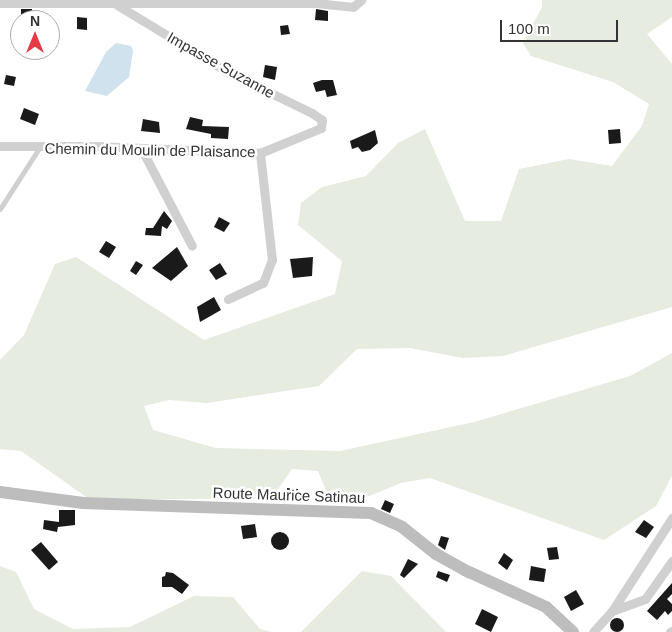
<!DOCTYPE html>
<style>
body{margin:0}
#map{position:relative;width:672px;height:632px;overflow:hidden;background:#fff;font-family:Arial,sans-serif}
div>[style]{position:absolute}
.green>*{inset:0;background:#e6ecdf}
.water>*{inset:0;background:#cfe2ee}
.building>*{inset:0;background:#1a1a1a}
.round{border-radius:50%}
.lane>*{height:4.5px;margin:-2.25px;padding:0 2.25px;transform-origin:2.25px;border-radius:2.25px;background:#d0d0d0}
.street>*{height:9px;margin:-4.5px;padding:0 4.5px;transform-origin:4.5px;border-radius:4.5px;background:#d0d0d0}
.secondary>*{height:12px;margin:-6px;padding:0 6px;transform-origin:6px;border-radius:6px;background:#bdbdbd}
span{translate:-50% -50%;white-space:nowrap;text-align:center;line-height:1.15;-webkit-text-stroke:5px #fff;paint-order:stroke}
.street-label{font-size:15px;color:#333}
.north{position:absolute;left:10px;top:10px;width:50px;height:50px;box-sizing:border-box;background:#fff;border:1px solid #adadad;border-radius:50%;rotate:0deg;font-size:14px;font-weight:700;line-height:20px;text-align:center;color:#333}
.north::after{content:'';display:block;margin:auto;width:18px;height:22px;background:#e63946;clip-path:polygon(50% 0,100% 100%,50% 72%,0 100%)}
.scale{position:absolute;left:500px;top:20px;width:118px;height:22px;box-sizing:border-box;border:2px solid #333;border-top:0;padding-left:6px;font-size:15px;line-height:18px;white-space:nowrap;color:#333;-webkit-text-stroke:4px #fff;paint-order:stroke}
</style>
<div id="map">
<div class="green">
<i style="clip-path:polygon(542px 0,672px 0,672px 17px,647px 34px,672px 64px,672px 307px,503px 356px,463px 358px,410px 348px,357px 349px,319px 386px,207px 403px,169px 400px,144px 406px,153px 430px,216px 448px,340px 451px,474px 422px,630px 376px,672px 353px,672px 476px,656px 506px,604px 540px,430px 478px,401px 483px,357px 501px,327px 493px,318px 471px,292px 469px,271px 499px,89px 499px,21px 451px,0 449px,0 360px,24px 335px,55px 264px,76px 257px,204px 340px,335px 294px,342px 261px,298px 225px,301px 203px,322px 187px,366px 176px,398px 143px,425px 129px,465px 221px,501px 221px,519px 169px,569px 159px,612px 166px,642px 126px,649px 104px,613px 82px,531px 56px,523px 43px,542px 7px)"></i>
<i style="clip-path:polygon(0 566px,16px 572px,34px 609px,73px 629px,130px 627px,194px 596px,233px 597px,260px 629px,272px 632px,0 632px)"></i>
<i style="clip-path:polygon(362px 571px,391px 576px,446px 632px,301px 632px)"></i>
</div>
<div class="water">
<i style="clip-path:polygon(116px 43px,131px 46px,133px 51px,129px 77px,107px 96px,85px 91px,106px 52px)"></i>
</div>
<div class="building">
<i style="clip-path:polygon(21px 9px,32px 9px,33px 20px,21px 20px)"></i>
<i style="clip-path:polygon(316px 9px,328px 11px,328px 21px,315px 20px)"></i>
<i style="clip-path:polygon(77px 17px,87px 18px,87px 30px,77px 29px)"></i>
<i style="clip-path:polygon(288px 25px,290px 34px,281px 35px,280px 26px)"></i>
<i style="clip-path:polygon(265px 65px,277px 67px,275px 80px,263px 77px)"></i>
<i style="clip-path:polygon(6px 75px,16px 77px,14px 86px,4px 84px)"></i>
<i style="clip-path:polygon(322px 80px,333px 80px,337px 95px,327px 97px,325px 90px,316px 92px,313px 83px)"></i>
<i style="clip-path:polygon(24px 108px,39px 114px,35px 125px,20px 119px)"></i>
<i style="clip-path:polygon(190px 117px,203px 120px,202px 126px,229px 127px,228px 139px,211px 138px,211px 134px,186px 129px)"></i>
<i style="clip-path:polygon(143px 119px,159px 122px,160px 133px,141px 131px)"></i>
<i style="clip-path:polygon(620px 129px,621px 143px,609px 144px,608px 130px)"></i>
<i style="clip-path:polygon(375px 130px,378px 143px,370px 150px,362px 152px,358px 147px,352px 149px,350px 141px)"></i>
<i style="clip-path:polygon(164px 211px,172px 221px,167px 229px,162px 226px,161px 236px,145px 235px,146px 228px,153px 228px)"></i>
<i style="clip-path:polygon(219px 217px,230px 223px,224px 232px,214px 227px)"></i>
<i style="clip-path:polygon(106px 241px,116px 247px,109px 258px,99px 252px)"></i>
<i style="clip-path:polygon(177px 247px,188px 266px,171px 281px,152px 268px)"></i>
<i style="clip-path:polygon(313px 257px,312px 276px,293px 278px,290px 259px)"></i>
<i style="clip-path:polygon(136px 261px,143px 265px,136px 275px,130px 271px)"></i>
<i style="clip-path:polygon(220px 263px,227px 274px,216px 280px,209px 270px)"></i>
<i style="clip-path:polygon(214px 297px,221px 310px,200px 322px,197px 307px)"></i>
<i style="clip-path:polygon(287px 488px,298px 489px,297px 499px,287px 499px)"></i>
<i style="clip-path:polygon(385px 500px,394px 504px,390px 513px,381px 509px)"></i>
<i style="clip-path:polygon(59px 510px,75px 510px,75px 525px,58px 527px,57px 532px,43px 529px,44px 520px,59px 522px)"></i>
<i style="clip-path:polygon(644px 520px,654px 527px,646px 538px,635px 532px)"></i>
<i style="clip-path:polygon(255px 524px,257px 537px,243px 539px,241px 526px)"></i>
<i class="round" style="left:271px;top:532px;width:18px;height:18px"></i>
<i style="clip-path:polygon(441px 536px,449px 538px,445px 550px,438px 545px)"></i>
<i style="clip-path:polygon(41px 542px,58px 562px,49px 570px,31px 550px)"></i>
<i style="clip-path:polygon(557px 547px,559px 559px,549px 560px,547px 548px)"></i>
<i style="clip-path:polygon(504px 553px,513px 560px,507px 570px,498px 563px)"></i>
<i style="clip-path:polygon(408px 559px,418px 564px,404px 578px,400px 575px)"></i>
<i style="clip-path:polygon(531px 566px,546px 569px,544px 582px,529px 580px)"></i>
<i style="clip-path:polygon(438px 571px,450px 575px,447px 582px,436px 577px)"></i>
<i style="clip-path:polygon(166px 572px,173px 573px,189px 585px,182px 594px,172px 587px,162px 587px,162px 577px,165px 576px)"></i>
<i style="clip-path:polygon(672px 583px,672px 594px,667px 599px,672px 604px,672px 611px,668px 615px,665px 611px,657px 620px,647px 611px)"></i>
<i style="clip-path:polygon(576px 590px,584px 604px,571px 611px,564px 597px)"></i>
<i style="clip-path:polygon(482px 609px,498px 617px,491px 632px,475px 624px)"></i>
<i class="round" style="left:610px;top:618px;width:14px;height:14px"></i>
</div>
<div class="lane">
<i style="left:0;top:209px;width:74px;rotate:-57.2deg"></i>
</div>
<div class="street">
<i style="left:0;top:3px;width:316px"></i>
<i style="left:316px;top:3px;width:37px;rotate:6deg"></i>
<i style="left:353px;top:7px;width:11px;rotate:-41deg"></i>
<i style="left:0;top:146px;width:96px"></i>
<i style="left:96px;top:146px;width:164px;rotate:2.4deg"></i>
<i style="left:260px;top:153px;width:66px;rotate:-22.3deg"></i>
<i style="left:321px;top:128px;width:8px;rotate:-83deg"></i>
<i style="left:322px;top:120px;width:12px;rotate:-145deg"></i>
<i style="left:312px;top:113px;width:96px;rotate:-154deg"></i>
<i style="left:226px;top:71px;width:127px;rotate:-148.8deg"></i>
<i style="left:141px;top:148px;width:110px;rotate:62.5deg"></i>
<i style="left:228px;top:299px;width:38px;rotate:-25deg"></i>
<i style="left:263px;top:283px;width:25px;rotate:-69deg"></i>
<i style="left:272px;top:260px;width:108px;rotate:-96.4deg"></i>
<i style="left:612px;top:611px;width:111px;rotate:-57.2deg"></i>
<i style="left:593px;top:632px;width:28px;rotate:-48deg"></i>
<i style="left:612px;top:611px;width:35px;rotate:-20deg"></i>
<i style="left:645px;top:599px;width:47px;rotate:-54.6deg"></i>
<i style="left:670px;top:632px;width:2px;rotate:-27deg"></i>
</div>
<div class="secondary">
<i style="left:0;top:492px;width:84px;rotate:7.5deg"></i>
<i style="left:83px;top:503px;width:288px;rotate:2deg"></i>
<i style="left:371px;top:513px;width:34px;rotate:24deg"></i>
<i style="left:402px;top:527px;width:43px;rotate:38.5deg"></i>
<i style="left:436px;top:554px;width:38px;rotate:29deg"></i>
<i style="left:469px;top:572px;width:85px;rotate:24.4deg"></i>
<i style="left:546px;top:607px;width:37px;rotate:43deg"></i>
</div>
<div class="street-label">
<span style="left:221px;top:65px;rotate:29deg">Impasse Suzanne</span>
<span style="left:150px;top:150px;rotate:1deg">Chemin du Moulin de Plaisance</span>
<span style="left:289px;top:495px;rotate:2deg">Route Maurice Satinau</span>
</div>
<div class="north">N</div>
<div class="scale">100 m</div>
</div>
